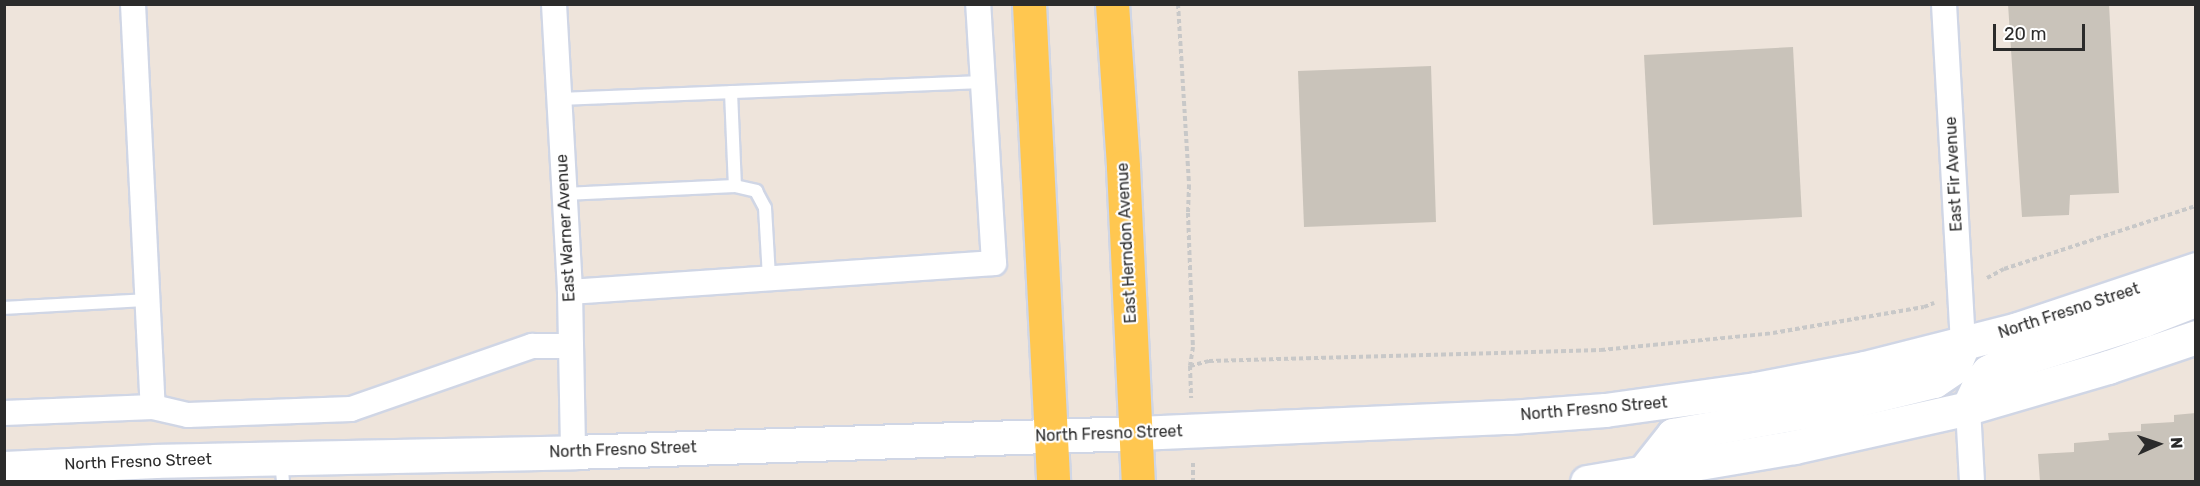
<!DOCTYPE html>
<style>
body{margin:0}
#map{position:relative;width:2200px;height:486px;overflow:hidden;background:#eee4db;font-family:Rubik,sans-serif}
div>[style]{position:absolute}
.building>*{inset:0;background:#c9c3ba}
.path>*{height:4px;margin-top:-2px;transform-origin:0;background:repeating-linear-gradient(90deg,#c8c8c8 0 4.5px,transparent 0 7.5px)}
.roads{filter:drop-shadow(2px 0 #d0d6e5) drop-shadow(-2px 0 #d0d6e5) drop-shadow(0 2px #d0d6e5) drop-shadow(0 -2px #d0d6e5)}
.lane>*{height:12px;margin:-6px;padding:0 6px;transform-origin:6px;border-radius:6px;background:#fff}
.street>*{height:24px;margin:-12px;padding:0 12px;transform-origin:12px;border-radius:12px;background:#fff}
.secondary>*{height:33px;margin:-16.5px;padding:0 16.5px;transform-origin:16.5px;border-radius:16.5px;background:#fff}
.primary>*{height:33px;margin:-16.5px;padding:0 16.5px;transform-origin:16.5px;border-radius:16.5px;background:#ffc750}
span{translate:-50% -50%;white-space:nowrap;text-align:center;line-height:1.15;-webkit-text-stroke:4.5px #fff;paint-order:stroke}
.street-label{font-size:16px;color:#2b2b2b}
.frame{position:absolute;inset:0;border:6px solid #2b2b2b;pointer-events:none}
.north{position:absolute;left:2128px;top:414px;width:60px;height:60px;-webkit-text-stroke:4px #fff;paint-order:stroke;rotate:87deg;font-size:16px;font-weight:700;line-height:24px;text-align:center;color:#2b2b2b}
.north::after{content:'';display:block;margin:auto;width:21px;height:27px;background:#2b2b2b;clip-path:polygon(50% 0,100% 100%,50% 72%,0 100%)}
.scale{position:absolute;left:1993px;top:24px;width:92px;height:27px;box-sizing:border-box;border:3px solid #2b2b2b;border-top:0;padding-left:8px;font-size:18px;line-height:21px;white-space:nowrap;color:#2b2b2b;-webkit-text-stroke:4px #fff;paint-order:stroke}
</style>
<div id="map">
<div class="building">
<i style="clip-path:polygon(2008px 4px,2109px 4px,2119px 193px,2070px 195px,2069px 215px,2022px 217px)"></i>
<i style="clip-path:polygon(1793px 47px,1802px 217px,1653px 225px,1644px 55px)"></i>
<i style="clip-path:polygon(1431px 66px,1436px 222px,1304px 227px,1298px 71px)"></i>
<i style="clip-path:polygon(2196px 413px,2196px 482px,2040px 482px,2038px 454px,2074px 452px,2074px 443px,2109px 440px,2108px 433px,2141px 431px,2141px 424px,2174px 422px,2174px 415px)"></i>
</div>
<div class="path">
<i style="left:1178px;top:4px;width:181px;rotate:86.5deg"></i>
<i style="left:1189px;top:185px;width:28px;rotate:92deg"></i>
<i style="left:1188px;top:213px;width:134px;rotate:87.9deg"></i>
<i style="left:1193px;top:347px;width:19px;rotate:99deg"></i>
<i style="left:1190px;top:366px;width:20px;rotate:-15deg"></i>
<i style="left:1209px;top:361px;width:392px;rotate:-1.6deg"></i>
<i style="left:1601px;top:350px;width:173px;rotate:-5.6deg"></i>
<i style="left:1773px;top:333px;width:153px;rotate:-9.8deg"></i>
<i style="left:1924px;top:307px;width:11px;rotate:-22deg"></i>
<i style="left:1987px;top:278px;width:19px;rotate:-28deg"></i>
<i style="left:2004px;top:269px;width:202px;rotate:-18.2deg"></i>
<i style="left:1190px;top:366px;width:32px;rotate:88deg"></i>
<i style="left:1193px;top:463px;width:19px;rotate:90deg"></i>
</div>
<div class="roads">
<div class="lane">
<i style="left:731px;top:92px;width:94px;rotate:87.6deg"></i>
<i style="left:559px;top:99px;width:424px;rotate:-2.3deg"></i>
<i style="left:564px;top:194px;width:171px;rotate:-2.7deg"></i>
<i style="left:735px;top:186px;width:22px;rotate:13deg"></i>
<i style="left:756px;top:191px;width:19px;rotate:62deg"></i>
<i style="left:765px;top:208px;width:70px;rotate:86.7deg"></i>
<i style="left:4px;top:308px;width:144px;rotate:-3.2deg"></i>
<i style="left:281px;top:459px;width:23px;rotate:85deg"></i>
</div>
<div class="street">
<i style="left:133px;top:4px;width:403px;rotate:87.2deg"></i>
<i style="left:554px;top:4px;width:288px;rotate:86.8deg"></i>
<i style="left:570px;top:292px;width:160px;rotate:88.9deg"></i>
<i style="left:1944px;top:4px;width:341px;rotate:86.8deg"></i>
<i style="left:570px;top:292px;width:425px;rotate:-3.9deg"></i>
<i style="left:994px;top:263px;width:259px;rotate:-93.5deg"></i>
<i style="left:1968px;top:408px;width:74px;rotate:86.9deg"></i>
<i style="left:4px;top:413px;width:149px;rotate:-2.3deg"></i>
<i style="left:153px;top:407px;width:36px;rotate:13deg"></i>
<i style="left:188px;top:415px;width:163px;rotate:-2.1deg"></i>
<i style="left:351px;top:409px;width:192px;rotate:-19.2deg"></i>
<i style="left:532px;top:346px;width:39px"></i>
</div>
<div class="secondary">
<i style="left:1968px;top:408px;width:31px;rotate:-65deg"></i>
<i style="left:1981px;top:380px;width:11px;rotate:-49deg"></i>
<i style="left:1988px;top:372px;width:13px;rotate:-29deg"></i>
<i style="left:1999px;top:366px;width:152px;rotate:-17.6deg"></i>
<i style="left:2144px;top:320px;width:52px;rotate:-21.6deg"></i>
<i style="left:2192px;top:301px;width:8px;rotate:-60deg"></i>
<i style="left:4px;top:468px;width:152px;rotate:-2.6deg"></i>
<i style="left:156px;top:461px;width:417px;rotate:-1.2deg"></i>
<i style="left:573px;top:452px;width:565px;rotate:-1.93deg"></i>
<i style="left:1138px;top:433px;width:372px;rotate:-2.5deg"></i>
<i style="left:1510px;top:417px;width:95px;rotate:-4.2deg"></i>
<i style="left:1605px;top:410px;width:152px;rotate:-7.9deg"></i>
<i style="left:1756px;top:389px;width:111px;rotate:-10.9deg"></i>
<i style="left:1865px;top:368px;width:158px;rotate:-14.3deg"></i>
<i style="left:2018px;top:329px;width:188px;rotate:-18.6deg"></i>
<i style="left:1642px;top:474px;width:50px;rotate:-51.5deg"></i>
<i style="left:1673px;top:435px;width:153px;rotate:-10.1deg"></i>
<i style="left:1824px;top:408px;width:113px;rotate:-13.8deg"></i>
<i style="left:1934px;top:381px;width:23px;rotate:-34deg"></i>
<i style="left:1953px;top:368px;width:26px;rotate:-67deg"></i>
<i style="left:1587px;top:482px;width:210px;rotate:-9.6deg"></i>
<i style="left:1794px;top:447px;width:178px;rotate:-12.6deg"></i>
<i style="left:1968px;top:408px;width:146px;rotate:-16.3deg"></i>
<i style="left:2108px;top:367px;width:93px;rotate:-18.8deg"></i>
</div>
<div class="primary">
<i style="left:1029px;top:4px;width:479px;rotate:87.1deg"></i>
<i style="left:1112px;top:4px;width:163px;rotate:86.1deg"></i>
<i style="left:1123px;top:167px;width:315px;rotate:87.3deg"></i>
</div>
</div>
<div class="street-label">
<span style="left:1954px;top:174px;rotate:-93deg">East Fir Avenue</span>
<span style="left:566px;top:228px;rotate:-93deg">East Warner Avenue</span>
<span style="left:1127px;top:243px;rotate:-93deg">East Herndon Avenue</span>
<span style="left:2069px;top:311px;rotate:-18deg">North Fresno Street</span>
<span style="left:1594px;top:409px;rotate:-5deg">North Fresno Street</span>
<span style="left:1109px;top:434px;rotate:-2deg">North Fresno Street</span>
<span style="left:623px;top:450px;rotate:-2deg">North Fresno Street</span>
<span style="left:138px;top:462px;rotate:-2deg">North Fresno Street</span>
</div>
<div class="frame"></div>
<div class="north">N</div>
<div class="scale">20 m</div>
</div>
